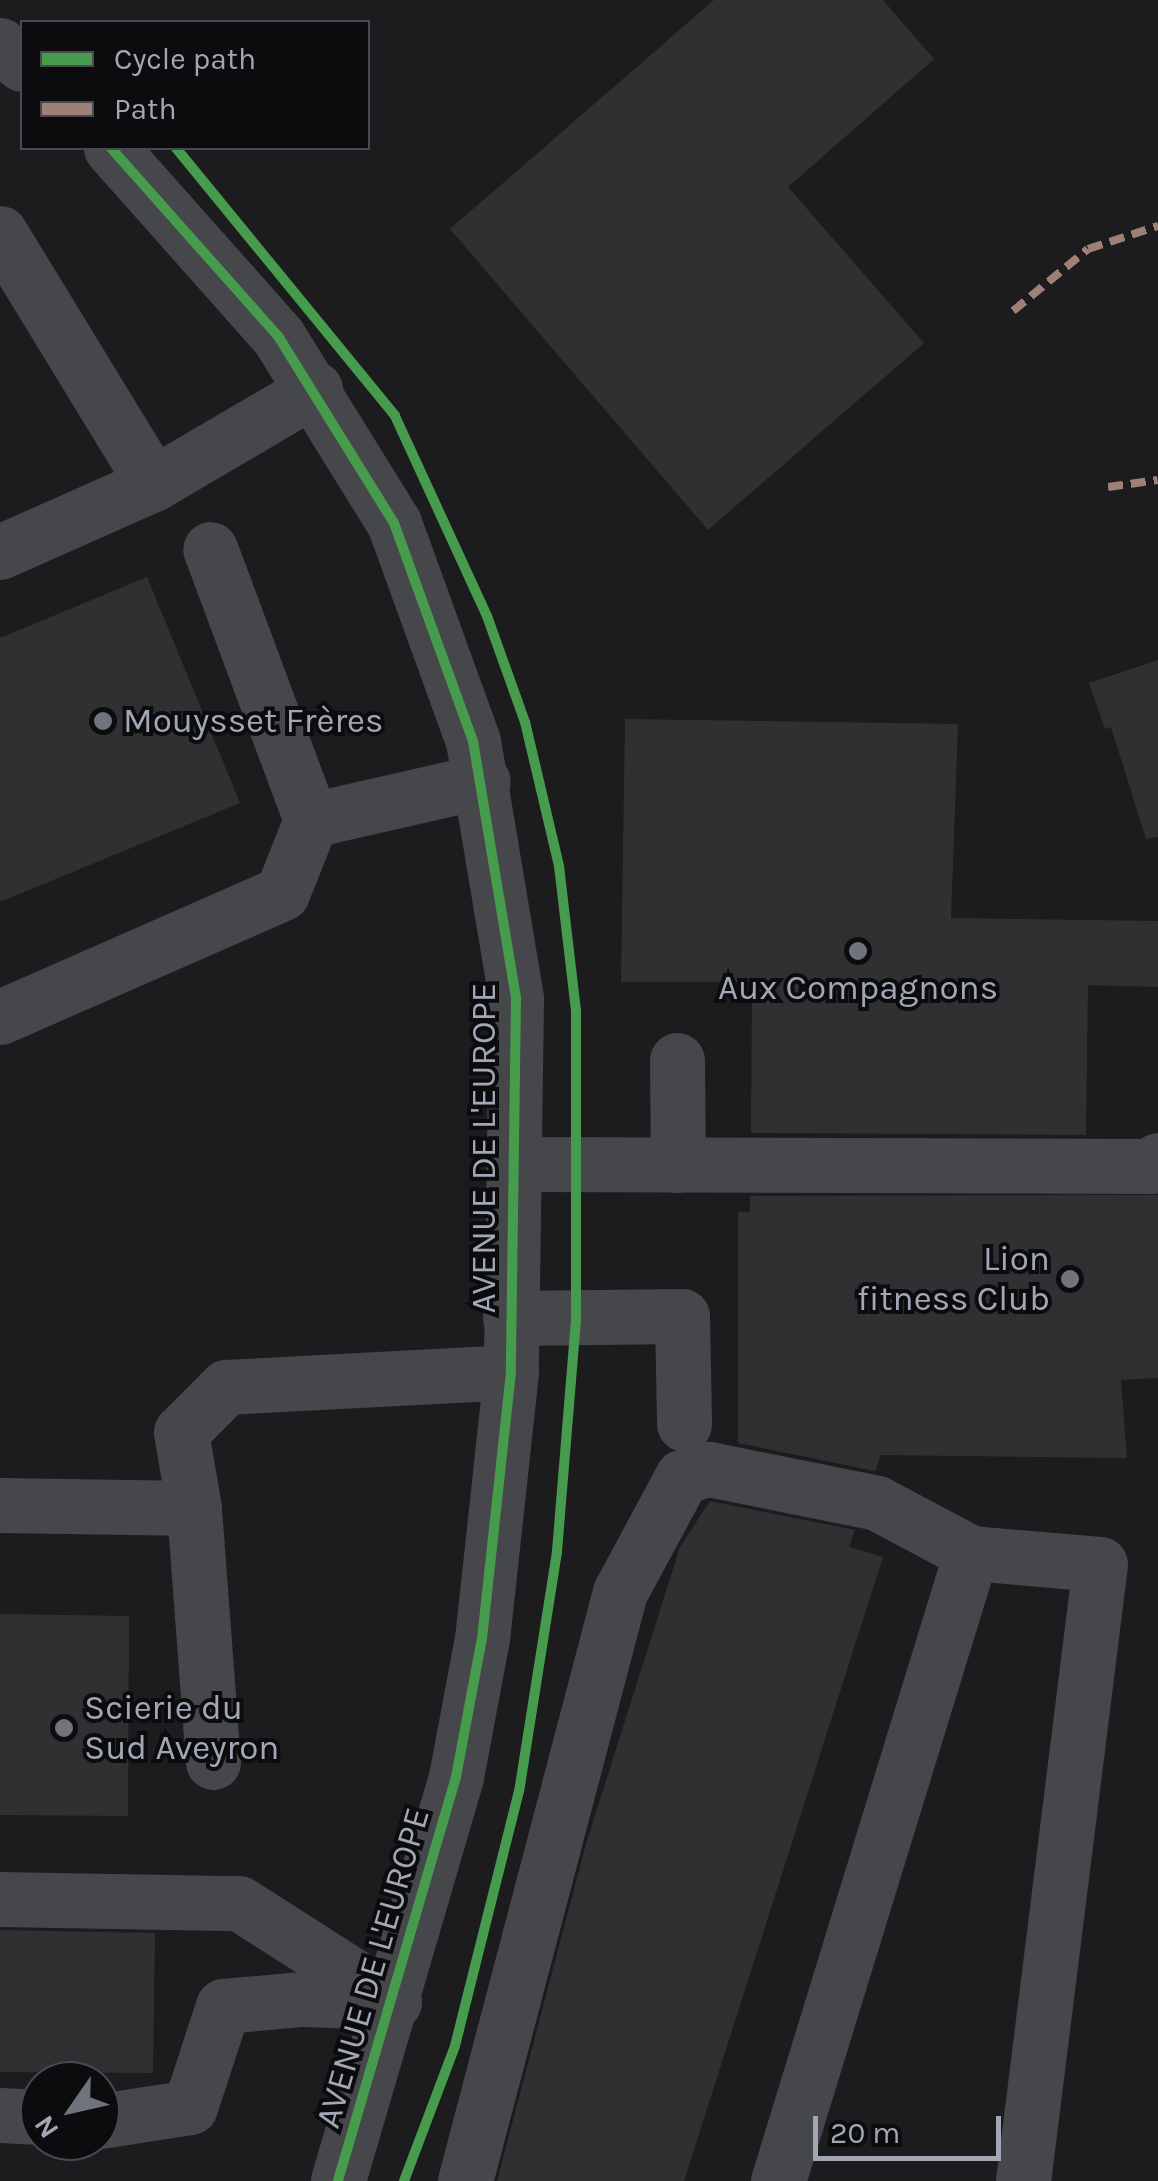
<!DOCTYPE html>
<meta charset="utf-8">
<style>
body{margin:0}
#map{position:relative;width:1158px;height:2181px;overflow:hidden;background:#121212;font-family:Karla,sans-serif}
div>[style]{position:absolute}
.built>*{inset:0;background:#1c1c1e}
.building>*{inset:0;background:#2f3032}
.minor>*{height:55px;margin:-27.5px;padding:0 27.5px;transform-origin:27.5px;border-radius:27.5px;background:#46474b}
.quiet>*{height:8px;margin-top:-4px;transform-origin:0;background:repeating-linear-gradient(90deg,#9e8076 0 15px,transparent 0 23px)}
.cycleway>*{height:10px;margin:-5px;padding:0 5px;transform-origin:5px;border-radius:5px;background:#469c4c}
.dots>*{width:28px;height:28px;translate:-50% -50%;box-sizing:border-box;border:5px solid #0c0c0e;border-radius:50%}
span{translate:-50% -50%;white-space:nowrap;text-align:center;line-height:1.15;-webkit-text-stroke:8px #0c0c0e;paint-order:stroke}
.poi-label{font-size:35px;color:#a1a7b5}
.left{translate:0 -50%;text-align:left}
.right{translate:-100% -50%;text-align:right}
.street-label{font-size:35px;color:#a1a7b5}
.legend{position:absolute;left:20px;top:20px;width:350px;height:130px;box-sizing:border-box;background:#0c0c0e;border:2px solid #484a51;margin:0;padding:12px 18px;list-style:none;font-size:30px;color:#a1a7b5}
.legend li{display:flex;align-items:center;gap:20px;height:50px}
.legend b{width:50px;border:2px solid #484a51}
.north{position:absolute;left:20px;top:2061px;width:100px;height:100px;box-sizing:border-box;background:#0c0c0e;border:2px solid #484a51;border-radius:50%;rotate:236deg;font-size:28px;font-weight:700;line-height:40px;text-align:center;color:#a1a7b5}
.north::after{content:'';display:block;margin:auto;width:35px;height:45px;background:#6f737c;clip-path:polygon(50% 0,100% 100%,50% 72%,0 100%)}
.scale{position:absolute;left:813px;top:2116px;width:188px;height:45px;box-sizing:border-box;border:5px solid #a1a7b5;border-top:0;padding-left:12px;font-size:30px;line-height:35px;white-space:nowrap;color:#a1a7b5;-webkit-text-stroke:8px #0c0c0e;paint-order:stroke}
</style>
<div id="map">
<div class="built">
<i style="clip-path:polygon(evenodd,0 0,1158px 0,1158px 2181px,0 2181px,0 0,22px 22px,368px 22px,368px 148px,22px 148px,22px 22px,0 0,40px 2081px,100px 2081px,100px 2141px,40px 2141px,40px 2081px)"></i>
</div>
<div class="building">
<i style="clip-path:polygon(714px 0,883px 0,934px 59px,788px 187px,924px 343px,708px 530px,450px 229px)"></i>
<i style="clip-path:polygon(147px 577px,240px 803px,0 902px,0 638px)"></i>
<i style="clip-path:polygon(1158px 660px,1158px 837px,1146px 839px,1111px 727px,1105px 729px,1089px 683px)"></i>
<i style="clip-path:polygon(625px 719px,958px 724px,951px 918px,1158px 921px,1158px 987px,1088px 985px,1086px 1135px,751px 1133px,752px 982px,621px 982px)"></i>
<i style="clip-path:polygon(1158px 1195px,1158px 1378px,1121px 1380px,1127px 1458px,881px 1455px,875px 1471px,738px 1443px,738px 1212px,750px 1212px,750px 1196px)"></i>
<i style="clip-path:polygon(710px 1501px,855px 1530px,849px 1547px,883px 1557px,684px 2181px,497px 2181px,586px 1844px,680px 1547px)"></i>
<i style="clip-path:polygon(0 1614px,129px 1616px,128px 1816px,0 1815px)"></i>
<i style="clip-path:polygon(0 1930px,155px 1933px,153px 2073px,0 2072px)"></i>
</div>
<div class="minor">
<i style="left:0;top:45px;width:29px;rotate:41deg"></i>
<i style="left:111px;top:148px;width:251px;rotate:48.4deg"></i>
<i style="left:278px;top:336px;width:220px;rotate:58.2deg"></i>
<i style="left:394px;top:523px;width:232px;rotate:70.1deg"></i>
<i style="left:473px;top:741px;width:262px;rotate:80.5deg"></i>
<i style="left:516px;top:999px;width:373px;rotate:90.8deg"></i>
<i style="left:511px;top:1372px;width:268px;rotate:96.2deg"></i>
<i style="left:482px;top:1638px;width:141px;rotate:100.6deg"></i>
<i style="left:456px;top:1777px;width:421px;rotate:106.3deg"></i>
<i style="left:0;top:233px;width:294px;rotate:58.6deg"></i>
<i style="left:0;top:552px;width:167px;rotate:-24deg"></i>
<i style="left:153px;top:484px;width:188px;rotate:-30.4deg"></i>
<i style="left:311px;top:820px;width:176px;rotate:-12.8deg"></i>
<i style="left:0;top:1017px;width:308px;rotate:-23.7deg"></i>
<i style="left:282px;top:893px;width:79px;rotate:-68.3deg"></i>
<i style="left:311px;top:820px;width:289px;rotate:-110.4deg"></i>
<i style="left:677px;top:1060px;width:105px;rotate:89.5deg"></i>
<i style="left:519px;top:1164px;width:632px;rotate:0.18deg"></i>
<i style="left:1151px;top:1166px;width:9px;rotate:-41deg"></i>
<i style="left:510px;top:1318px;width:172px;rotate:-0.7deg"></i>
<i style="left:682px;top:1316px;width:108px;rotate:88.9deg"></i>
<i style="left:0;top:1505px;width:194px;rotate:0.9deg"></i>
<i style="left:213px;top:1762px;width:255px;rotate:-94.3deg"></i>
<i style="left:194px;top:1508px;width:77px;rotate:-99.7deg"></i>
<i style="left:181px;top:1432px;width:64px;rotate:-45deg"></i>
<i style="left:226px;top:1387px;width:285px;rotate:-3deg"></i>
<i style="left:0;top:1899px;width:239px;rotate:1deg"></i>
<i style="left:239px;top:1903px;width:184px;rotate:32.6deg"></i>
<i style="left:0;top:2115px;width:40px;rotate:2.9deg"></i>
<i style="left:100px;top:2121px;width:91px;rotate:-8.8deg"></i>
<i style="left:190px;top:2107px;width:106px;rotate:-71.9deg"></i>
<i style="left:223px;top:2006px;width:79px;rotate:-5.1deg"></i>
<i style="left:302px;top:1999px;width:89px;rotate:1.9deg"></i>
<i style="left:465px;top:2181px;width:609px;rotate:-75.26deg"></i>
<i style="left:620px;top:1592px;width:131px;rotate:-61.7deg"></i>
<i style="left:682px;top:1477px;width:28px;rotate:-17deg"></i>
<i style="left:709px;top:1469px;width:171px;rotate:11.4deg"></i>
<i style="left:877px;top:1503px;width:106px;rotate:28deg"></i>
<i style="left:778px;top:2181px;width:657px;rotate:-72.92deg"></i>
<i style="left:971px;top:1553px;width:129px;rotate:4.9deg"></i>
<i style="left:1100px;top:1564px;width:622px;rotate:97.11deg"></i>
</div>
<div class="quiet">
<i style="left:1013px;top:311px;width:97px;rotate:-39.6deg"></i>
<i style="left:1088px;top:249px;width:74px;rotate:-18.2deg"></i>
<i style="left:1108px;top:487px;width:50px;rotate:-8deg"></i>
</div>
<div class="cycleway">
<i style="left:111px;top:148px;width:251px;rotate:48.4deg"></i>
<i style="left:278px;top:336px;width:220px;rotate:58.2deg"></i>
<i style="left:394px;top:523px;width:232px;rotate:70.1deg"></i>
<i style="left:473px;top:741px;width:262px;rotate:80.5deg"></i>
<i style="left:516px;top:999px;width:373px;rotate:90.8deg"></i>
<i style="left:511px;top:1372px;width:268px;rotate:96.2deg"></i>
<i style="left:482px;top:1638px;width:141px;rotate:100.6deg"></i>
<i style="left:456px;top:1777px;width:421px;rotate:106.3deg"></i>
<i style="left:176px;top:148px;width:346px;rotate:50.7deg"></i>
<i style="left:395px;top:416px;width:220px;rotate:65.3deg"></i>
<i style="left:487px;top:616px;width:113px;rotate:70.3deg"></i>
<i style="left:525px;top:722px;width:148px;rotate:76.7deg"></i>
<i style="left:559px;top:866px;width:145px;rotate:83.3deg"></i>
<i style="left:576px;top:1010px;width:310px;rotate:90deg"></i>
<i style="left:576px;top:1320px;width:233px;rotate:94.7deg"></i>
<i style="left:557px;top:1552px;width:242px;rotate:99deg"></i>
<i style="left:519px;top:1791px;width:263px;rotate:104.1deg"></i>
<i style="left:455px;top:2046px;width:144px;rotate:110.7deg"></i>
</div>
<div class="dots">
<i style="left:103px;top:721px;background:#6f737c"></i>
<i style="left:858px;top:951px;background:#6f737c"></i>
<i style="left:1070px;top:1279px;background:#6f737c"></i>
<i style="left:64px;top:1728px;background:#6f737c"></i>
</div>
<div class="poi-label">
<span class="left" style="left:123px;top:721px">Mouysset Frères</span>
<span style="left:858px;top:988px">Aux Compagnons</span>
<span class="right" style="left:1050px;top:1279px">Lion<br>fitness Club</span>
<span class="left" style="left:84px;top:1728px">Scierie du<br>Sud Aveyron</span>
</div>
<div class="street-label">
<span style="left:484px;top:1148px;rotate:-90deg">AVENUE DE L'EUROPE</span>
<span style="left:373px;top:1968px;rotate:-74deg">AVENUE DE L'EUROPE</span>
</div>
<ul class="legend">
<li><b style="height:12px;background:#469c4c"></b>Cycle path</li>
<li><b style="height:12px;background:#9e8076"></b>Path</li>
</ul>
<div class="north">N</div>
<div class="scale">20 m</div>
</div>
